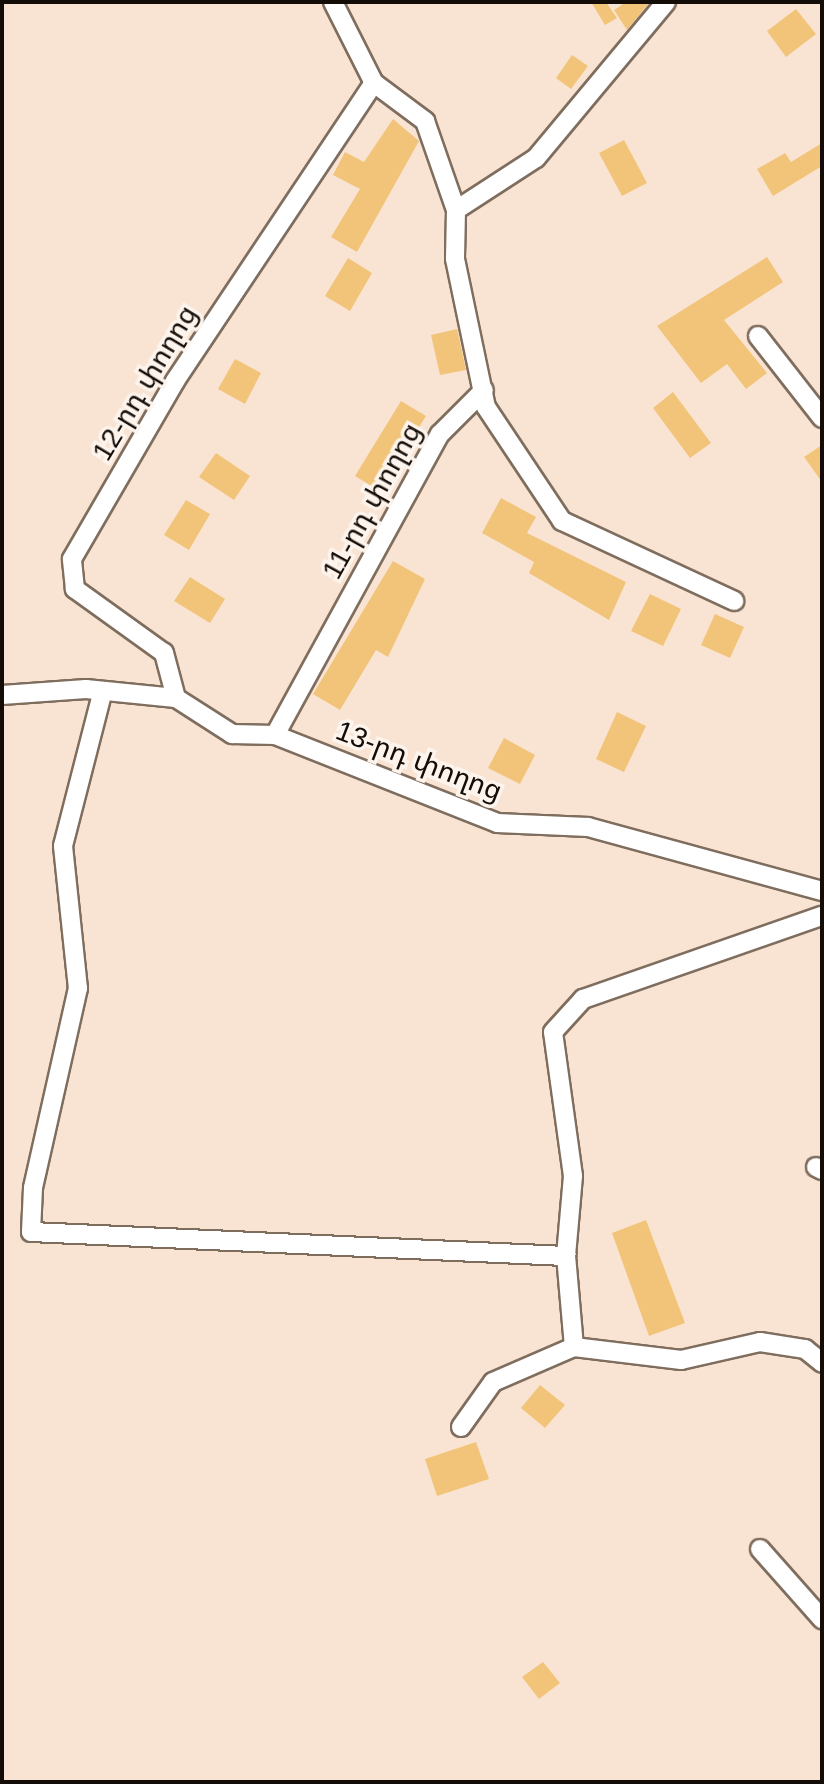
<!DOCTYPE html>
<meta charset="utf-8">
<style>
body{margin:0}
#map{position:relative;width:824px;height:1784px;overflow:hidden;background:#f9e4d3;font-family:Arial,"Noto Sans Armenian",sans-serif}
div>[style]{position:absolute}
.building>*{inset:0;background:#f2c479}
.roads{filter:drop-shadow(2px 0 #7f6d5e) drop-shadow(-2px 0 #7f6d5e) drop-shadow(0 2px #7f6d5e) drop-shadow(0 -2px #7f6d5e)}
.minor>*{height:18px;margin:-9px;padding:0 9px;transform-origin:9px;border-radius:9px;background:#fff}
span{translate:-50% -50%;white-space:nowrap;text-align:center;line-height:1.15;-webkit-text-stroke:7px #fdf4ed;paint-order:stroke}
.street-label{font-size:28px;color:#140d07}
.frame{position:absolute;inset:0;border:4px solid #140d07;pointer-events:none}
</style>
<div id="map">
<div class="building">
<i style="clip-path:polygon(591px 2px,606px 2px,617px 18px,605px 25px)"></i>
<i style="clip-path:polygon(626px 2px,650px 2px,627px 30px,614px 10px)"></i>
<i style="clip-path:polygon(796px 9px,816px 34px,786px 57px,767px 31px)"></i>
<i style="clip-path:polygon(572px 55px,588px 66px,571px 89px,556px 78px)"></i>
<i style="clip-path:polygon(393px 119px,419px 141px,357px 252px,331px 237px,360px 189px,333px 175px,345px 152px,364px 162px)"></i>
<i style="clip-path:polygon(624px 140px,647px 183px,622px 196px,599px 153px)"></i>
<i style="clip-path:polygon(822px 143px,822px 166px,773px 196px,757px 169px,785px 153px,791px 162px)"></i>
<i style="clip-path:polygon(767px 257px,783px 282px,724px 320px,767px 373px,746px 389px,727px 364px,701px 383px,657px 326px)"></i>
<i style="clip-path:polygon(348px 258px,372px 273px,350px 311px,325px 296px)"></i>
<i style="clip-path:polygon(457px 329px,466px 370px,440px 375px,431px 335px)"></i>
<i style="clip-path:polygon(235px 359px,261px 373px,245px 404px,218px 389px)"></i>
<i style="clip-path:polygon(673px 392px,711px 443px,690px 458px,653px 408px)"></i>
<i style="clip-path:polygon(401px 401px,426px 416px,380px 491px,355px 476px)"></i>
<i style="clip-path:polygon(822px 445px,822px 482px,804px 457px)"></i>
<i style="clip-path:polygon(216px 453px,250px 476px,234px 500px,199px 477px)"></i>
<i style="clip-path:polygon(501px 498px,536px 517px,527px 533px,626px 582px,609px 620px,529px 573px,534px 562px,482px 533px)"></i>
<i style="clip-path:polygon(186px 500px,210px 514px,189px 550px,164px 535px)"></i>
<i style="clip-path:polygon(393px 561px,425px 579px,388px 657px,376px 650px,340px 710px,313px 694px)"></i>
<i style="clip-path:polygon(190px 577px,225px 599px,210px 623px,174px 601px)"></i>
<i style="clip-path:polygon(650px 594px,681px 609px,663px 646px,631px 631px)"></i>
<i style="clip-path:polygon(715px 614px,744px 627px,730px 658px,701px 645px)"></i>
<i style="clip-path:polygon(617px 712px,646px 726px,624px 772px,596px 759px)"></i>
<i style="clip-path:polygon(504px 738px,535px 755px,520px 784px,488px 768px)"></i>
<i style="clip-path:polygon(646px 1220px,685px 1323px,649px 1336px,612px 1233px)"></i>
<i style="clip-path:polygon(540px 1385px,565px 1405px,545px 1428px,521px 1408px)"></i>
<i style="clip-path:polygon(476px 1442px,489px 1479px,437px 1496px,425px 1459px)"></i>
<i style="clip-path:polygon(543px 1662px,560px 1683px,539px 1699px,522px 1677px)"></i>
</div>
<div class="roads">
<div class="minor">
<i style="left:333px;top:2px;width:91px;rotate:63.2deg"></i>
<i style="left:374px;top:83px;width:64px;rotate:36.7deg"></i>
<i style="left:425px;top:121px;width:94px;rotate:70.8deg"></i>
<i style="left:456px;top:210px;width:49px;rotate:91.2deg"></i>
<i style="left:455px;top:259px;width:151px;rotate:78.2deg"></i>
<i style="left:486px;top:407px;width:137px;rotate:56.3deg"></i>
<i style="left:562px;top:521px;width:190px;rotate:24.9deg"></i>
<i style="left:456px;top:210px;width:95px;rotate:-33deg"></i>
<i style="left:536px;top:158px;width:203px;rotate:-50.2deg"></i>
<i style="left:758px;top:336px;width:104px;rotate:52deg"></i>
<i style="left:102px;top:694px;width:157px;rotate:104.4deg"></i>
<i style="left:63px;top:846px;width:143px;rotate:84deg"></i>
<i style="left:78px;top:988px;width:205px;rotate:102.7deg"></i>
<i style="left:33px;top:1188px;width:44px;rotate:92.6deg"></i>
<i style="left:31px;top:1232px;width:536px;rotate:2.57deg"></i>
<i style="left:2px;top:695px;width:84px;rotate:-4.1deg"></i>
<i style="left:86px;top:689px;width:90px;rotate:5.7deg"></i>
<i style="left:176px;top:698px;width:67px;rotate:32.7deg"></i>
<i style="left:232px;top:734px;width:43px;rotate:1.3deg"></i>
<i style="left:275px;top:735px;width:239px;rotate:21.6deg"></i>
<i style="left:497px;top:823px;width:91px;rotate:2.5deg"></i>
<i style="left:588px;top:827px;width:243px;rotate:15.3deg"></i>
<i style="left:176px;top:698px;width:47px;rotate:-104.9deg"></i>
<i style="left:164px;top:653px;width:110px;rotate:-144.3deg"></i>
<i style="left:75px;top:589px;width:30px;rotate:-96deg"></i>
<i style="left:72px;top:559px;width:206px;rotate:-59.9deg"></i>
<i style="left:175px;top:381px;width:358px;rotate:-56.3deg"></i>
<i style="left:275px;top:735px;width:343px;rotate:-61.3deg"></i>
<i style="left:440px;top:434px;width:62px;rotate:-45deg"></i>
<i style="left:816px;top:1167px;width:7px;rotate:27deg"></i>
<i style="left:574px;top:1347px;width:91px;rotate:-95deg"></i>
<i style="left:566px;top:1256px;width:80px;rotate:-85deg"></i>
<i style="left:573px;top:1176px;width:145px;rotate:-97.9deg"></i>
<i style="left:553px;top:1032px;width:45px;rotate:-47.7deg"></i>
<i style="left:583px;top:999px;width:253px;rotate:-19.2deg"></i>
<i style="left:461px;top:1427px;width:55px;rotate:-54.6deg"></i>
<i style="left:493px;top:1382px;width:88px;rotate:-23.4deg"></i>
<i style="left:574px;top:1347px;width:108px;rotate:6.9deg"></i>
<i style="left:681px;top:1360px;width:81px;rotate:-12.8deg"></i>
<i style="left:760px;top:1342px;width:46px;rotate:8.8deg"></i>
<i style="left:805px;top:1349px;width:22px;rotate:39deg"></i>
<i style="left:760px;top:1549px;width:94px;rotate:48.5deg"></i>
</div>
</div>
<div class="street-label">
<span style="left:145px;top:383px;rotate:-59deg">12-րդ փողոց</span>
<span style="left:372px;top:501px;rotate:-61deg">11-րդ փողոց</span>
<span style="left:419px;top:761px;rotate:21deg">13-րդ փողոց</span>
</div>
<div class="frame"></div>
</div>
